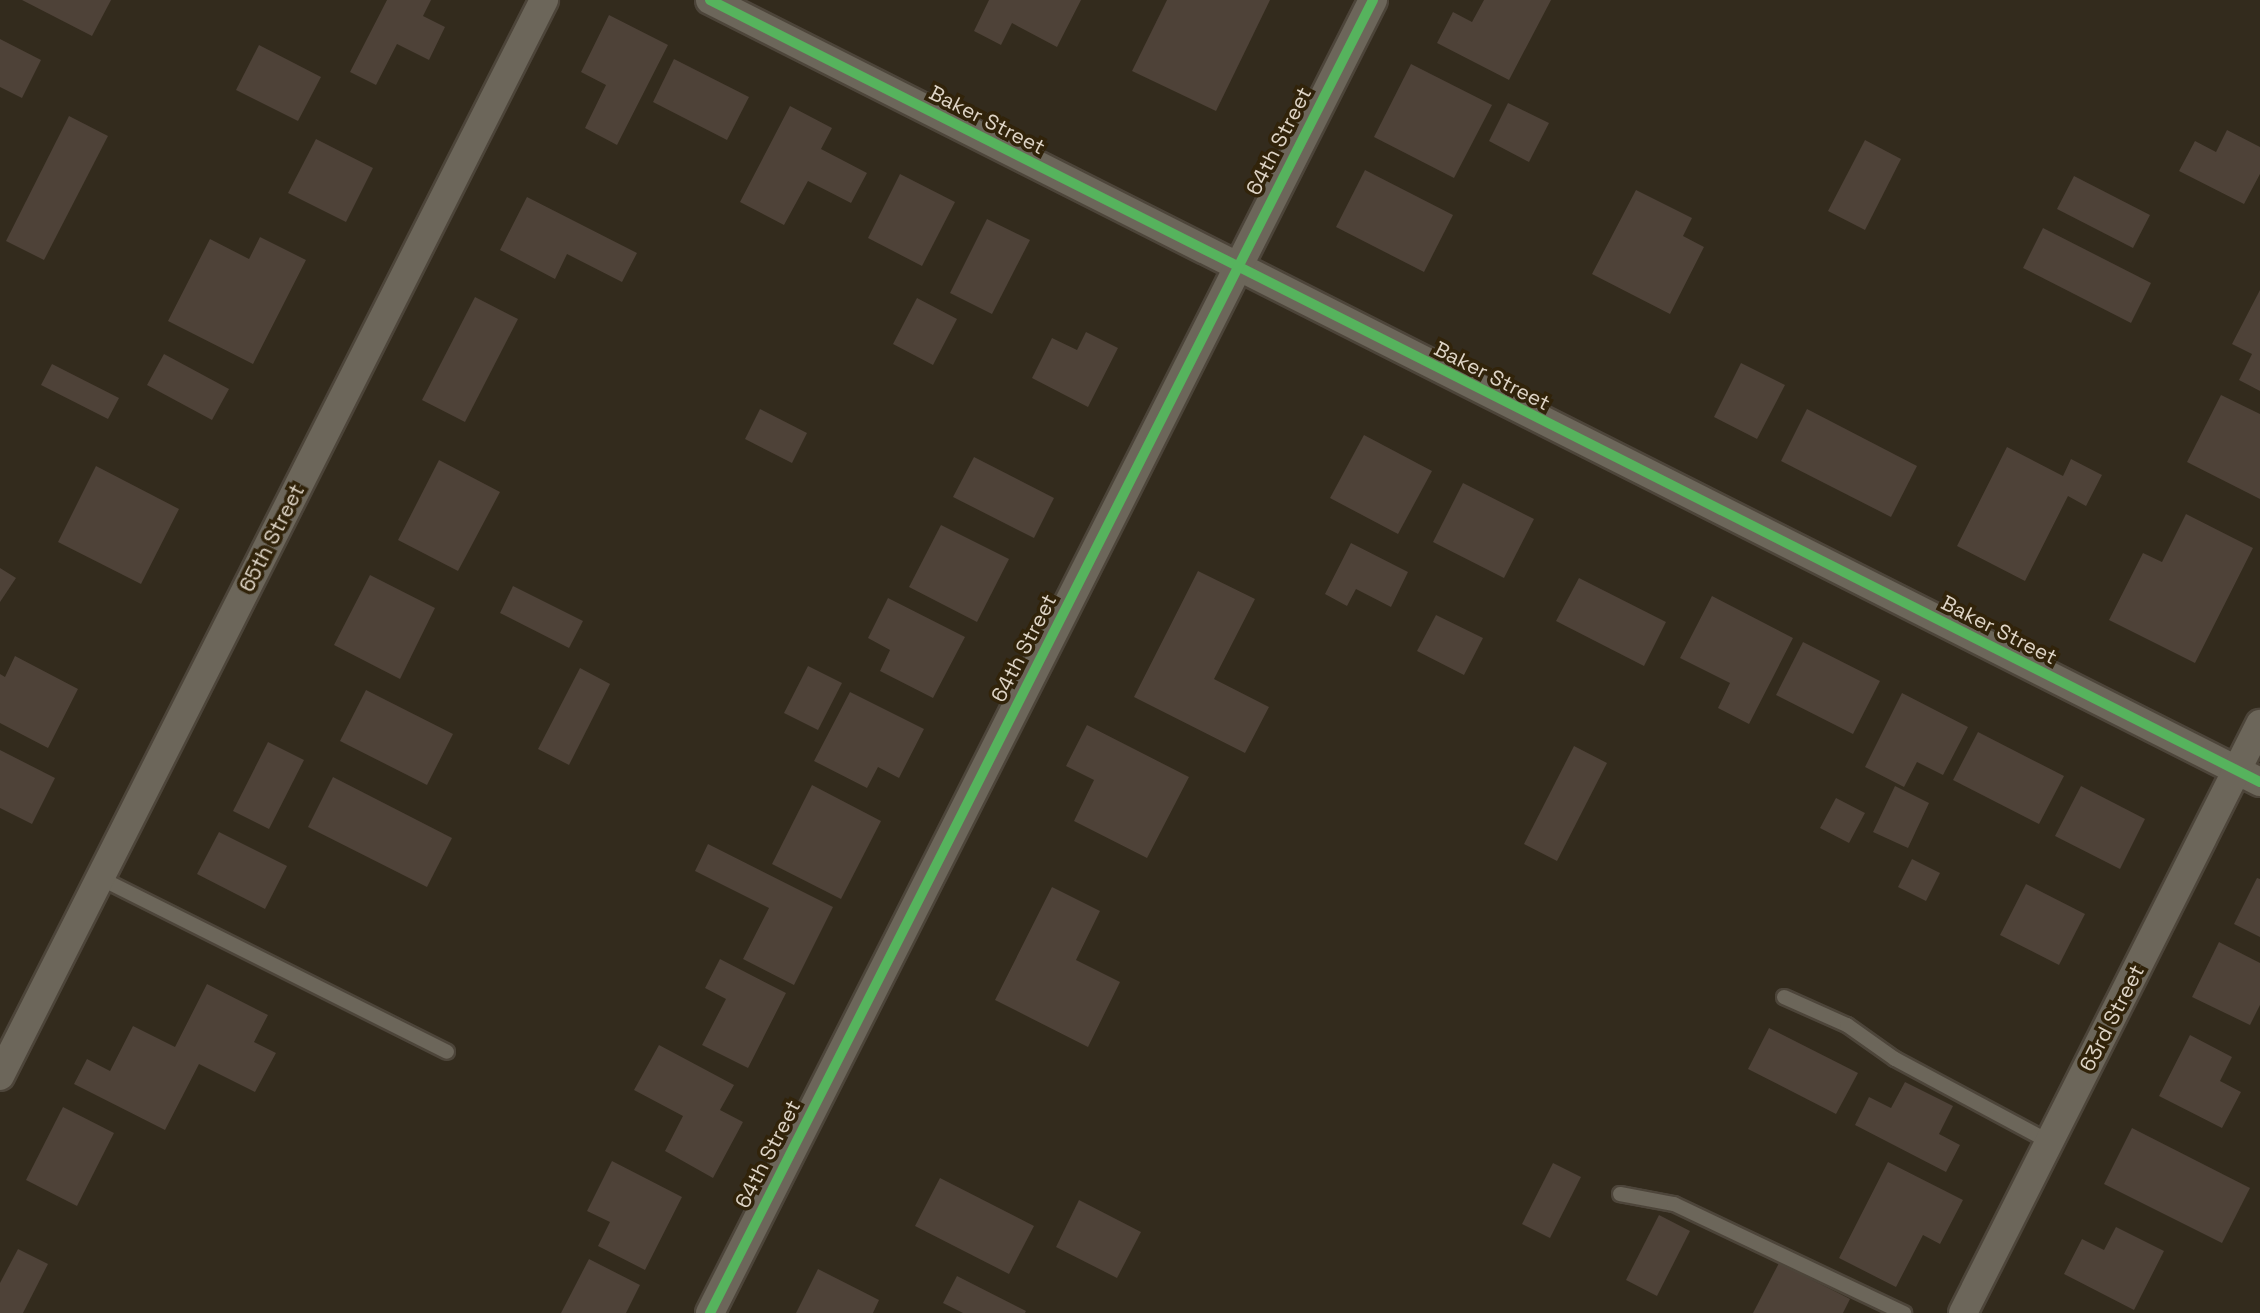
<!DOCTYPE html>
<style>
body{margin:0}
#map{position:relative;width:2260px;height:1313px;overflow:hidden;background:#332b1d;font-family:"Space Grotesk",sans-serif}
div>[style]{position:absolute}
.building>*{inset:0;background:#4e4238}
.roads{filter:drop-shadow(2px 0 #4d453a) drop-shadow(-2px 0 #4d453a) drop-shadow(0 2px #4d453a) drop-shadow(0 -2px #4d453a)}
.lane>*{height:14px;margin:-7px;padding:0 7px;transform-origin:7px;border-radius:7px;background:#6c665a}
.street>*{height:28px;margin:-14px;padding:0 14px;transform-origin:14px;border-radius:14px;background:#6c665a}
.cycleway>*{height:10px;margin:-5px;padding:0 5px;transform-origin:5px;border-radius:5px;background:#56b35d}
span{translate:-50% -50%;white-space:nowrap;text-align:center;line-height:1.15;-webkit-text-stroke:7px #31230a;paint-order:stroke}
.street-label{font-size:21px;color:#ded4c6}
</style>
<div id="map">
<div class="building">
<i style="clip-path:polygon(22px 0,111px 0,92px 36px)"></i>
<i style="clip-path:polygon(387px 0,431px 0,423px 16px,445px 27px,429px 60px,397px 44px,376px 85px,350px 72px)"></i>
<i style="clip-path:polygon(989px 0,1081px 0,1057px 47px,1012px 23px,1001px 45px,974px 31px)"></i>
<i style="clip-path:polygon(1167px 0,1270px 0,1216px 111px,1132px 71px)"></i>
<i style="clip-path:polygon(1484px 0,1551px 0,1509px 80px,1437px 43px,1453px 12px,1472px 22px)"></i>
<i style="clip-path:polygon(609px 15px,668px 45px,617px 145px,585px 128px,606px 85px,581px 72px)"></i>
<i style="clip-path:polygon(0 39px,41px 60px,22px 98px,0 87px)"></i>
<i style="clip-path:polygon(259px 45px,321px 77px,298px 121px,236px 90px)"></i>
<i style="clip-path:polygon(674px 59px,749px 97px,727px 140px,653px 102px)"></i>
<i style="clip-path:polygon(1411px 64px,1492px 105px,1454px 178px,1374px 137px)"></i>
<i style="clip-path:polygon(1508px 103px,1549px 123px,1529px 162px,1489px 141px)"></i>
<i style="clip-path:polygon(790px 106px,832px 128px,821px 149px,867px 173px,851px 203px,808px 181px,784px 225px,740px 202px)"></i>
<i style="clip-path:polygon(69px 116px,108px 136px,44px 260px,6px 241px)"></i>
<i style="clip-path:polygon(2227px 130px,2260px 147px,2260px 174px,2244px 204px,2179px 171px,2195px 141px,2216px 152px)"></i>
<i style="clip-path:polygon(316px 139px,373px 168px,346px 222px,288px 193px)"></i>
<i style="clip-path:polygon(1865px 140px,1901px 159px,1865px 230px,1828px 211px)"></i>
<i style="clip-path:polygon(1365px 170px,1453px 215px,1424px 272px,1336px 227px)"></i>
<i style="clip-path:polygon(900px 174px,955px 202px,922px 266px,868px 238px)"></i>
<i style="clip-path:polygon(2074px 176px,2150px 215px,2133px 248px,2057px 209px)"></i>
<i style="clip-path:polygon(1636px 190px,1692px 218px,1683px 236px,1704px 247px,1670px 314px,1592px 274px)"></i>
<i style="clip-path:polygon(527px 197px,637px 253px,622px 282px,567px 254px,555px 279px,500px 250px)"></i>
<i style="clip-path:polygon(987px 219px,1030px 240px,992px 314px,950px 293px)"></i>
<i style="clip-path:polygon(2043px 228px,2151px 283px,2131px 323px,2023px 268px)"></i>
<i style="clip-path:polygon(260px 237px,306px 260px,253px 364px,168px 321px,210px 239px,249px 259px)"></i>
<i style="clip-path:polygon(2260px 290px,2260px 391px,2239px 380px,2252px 354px,2232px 344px)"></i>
<i style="clip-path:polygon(475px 297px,518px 319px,465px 422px,422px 400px)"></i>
<i style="clip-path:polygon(917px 298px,957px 319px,933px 365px,893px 344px)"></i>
<i style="clip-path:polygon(1086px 332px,1118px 348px,1088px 407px,1032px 378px,1052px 338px,1077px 350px)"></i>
<i style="clip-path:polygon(164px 354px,229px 389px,212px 420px,147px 385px)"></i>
<i style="clip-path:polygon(1741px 363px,1785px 385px,1757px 439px,1714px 417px)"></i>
<i style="clip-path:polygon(52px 364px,119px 398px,108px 419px,41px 385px)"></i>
<i style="clip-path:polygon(2221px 395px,2260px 414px,2260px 499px,2187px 462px)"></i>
<i style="clip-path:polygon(760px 409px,807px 433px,792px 463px,745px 439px)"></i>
<i style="clip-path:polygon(1807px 409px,1917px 466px,1891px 517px,1781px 461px)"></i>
<i style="clip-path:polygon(1364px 435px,1432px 471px,1398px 534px,1330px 498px)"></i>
<i style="clip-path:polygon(2007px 447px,2063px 476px,2071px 459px,2102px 475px,2086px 506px,2068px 496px,2025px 581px,1957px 546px)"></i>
<i style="clip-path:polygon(974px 457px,1054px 498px,1034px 538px,953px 497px)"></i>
<i style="clip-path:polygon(439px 460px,500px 492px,458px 571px,398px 540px)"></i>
<i style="clip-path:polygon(96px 466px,179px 509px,141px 584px,58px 542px)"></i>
<i style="clip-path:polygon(1463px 483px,1534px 519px,1504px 578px,1433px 542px)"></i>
<i style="clip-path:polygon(2186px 514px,2253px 548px,2195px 663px,2109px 620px,2143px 553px,2162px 562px)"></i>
<i style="clip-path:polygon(941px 525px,1009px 559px,977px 622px,909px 587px)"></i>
<i style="clip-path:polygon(1351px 543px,1408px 572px,1391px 607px,1356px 589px,1347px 606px,1325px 594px)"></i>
<i style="clip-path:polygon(0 568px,16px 578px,0 602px)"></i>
<i style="clip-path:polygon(1198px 571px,1255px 599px,1214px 679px,1269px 707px,1245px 753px,1134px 697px)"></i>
<i style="clip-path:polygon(370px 575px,435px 608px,400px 679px,334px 645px)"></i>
<i style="clip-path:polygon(1579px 578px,1666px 622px,1644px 666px,1556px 621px)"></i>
<i style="clip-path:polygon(513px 586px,583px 621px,569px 648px,500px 613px)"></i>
<i style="clip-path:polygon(1712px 596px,1793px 638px,1749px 724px,1718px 708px,1730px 683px,1680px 658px)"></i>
<i style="clip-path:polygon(888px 598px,965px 637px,933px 698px,880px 671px,890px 650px,868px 638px)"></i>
<i style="clip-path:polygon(1436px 615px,1483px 638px,1464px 675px,1417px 651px)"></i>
<i style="clip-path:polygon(1803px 642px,1880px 681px,1853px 734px,1776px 695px)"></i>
<i style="clip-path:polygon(15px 656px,78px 689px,48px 748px,0 723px,0 674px,5px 677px)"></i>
<i style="clip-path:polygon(808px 666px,842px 683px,818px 730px,784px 713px)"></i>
<i style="clip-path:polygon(580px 668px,610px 684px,569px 765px,538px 749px)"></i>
<i style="clip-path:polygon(366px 690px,453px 734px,427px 785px,340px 741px)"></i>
<i style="clip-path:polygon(850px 692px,924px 729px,899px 778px,878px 767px,867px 788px,814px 761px)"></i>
<i style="clip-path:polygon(1902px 693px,1968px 727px,1943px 775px,1917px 762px,1904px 787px,1865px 767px)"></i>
<i style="clip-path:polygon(1087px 725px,1189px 777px,1147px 858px,1074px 821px,1094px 780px,1066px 766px)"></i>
<i style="clip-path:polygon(1978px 732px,2064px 776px,2039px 824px,1953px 780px)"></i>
<i style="clip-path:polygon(268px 742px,304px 760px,269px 829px,233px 811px)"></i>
<i style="clip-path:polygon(1574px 746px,1607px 763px,1557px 861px,1524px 844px)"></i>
<i style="clip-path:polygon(0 750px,55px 778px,32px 824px,0 808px)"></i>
<i style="clip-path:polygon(333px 777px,452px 838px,427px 887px,308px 827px)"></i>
<i style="clip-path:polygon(812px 785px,881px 821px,841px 899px,772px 864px)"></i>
<i style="clip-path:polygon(1895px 786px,1929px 803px,1908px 848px,1873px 832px)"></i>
<i style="clip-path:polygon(2081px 786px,2145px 819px,2120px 869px,2055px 836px)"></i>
<i style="clip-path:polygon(1836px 798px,1865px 813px,1849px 843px,1820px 828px)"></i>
<i style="clip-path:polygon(219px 832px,287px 866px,265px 909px,197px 874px)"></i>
<i style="clip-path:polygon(708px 844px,833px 907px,794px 985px,743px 959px,769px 908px,695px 871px)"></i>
<i style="clip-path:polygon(1912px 859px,1940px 873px,1926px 901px,1898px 887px)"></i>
<i style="clip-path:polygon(2257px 878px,2260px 879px,2260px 937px,2234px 924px)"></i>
<i style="clip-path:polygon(2026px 884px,2085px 914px,2059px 965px,2000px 935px)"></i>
<i style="clip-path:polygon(1052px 887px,1100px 911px,1076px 960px,1120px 982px,1088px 1047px,995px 1000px)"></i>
<i style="clip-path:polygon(2219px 942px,2260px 963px,2260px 1005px,2250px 1025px,2192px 997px)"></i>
<i style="clip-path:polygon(720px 959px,786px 993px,748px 1068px,702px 1045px,726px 999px,705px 988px)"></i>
<i style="clip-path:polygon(207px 984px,268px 1015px,254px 1042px,276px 1053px,255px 1092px,199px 1064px,165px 1130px,74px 1084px,87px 1059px,110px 1071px,133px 1026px,175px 1047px)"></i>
<i style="clip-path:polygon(1769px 1028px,1858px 1073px,1836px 1114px,1748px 1069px)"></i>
<i style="clip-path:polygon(2190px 1035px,2232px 1057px,2220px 1081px,2241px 1092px,2222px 1128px,2159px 1096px)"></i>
<i style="clip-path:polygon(659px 1045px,734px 1085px,720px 1110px,743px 1122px,713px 1178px,665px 1151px,683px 1116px,634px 1090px)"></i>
<i style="clip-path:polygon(1905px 1082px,1953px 1106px,1939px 1134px,1960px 1145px,1946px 1172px,1855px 1125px,1869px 1097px,1891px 1108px)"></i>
<i style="clip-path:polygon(63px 1107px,114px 1133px,77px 1206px,26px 1180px)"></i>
<i style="clip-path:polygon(2132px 1128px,2250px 1188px,2222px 1243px,2104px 1184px)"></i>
<i style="clip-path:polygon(612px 1161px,682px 1197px,645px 1270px,598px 1246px,610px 1222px,587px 1211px)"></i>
<i style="clip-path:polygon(1888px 1162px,1963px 1200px,1940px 1244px,1923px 1235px,1896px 1287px,1839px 1258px)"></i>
<i style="clip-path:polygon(1553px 1163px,1581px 1177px,1550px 1238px,1522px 1224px)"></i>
<i style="clip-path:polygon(940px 1178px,1034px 1226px,1009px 1274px,915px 1226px)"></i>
<i style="clip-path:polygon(1079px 1200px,1141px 1232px,1117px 1278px,1056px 1247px)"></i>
<i style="clip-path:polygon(1659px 1215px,1690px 1231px,1657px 1296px,1626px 1280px)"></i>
<i style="clip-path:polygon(2116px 1227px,2164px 1251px,2134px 1310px,2064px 1274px,2082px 1239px,2104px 1250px)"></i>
<i style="clip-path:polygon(18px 1249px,48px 1264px,23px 1313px,0 1313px,0 1283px)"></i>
<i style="clip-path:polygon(589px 1259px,640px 1285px,626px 1313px,561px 1313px)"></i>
<i style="clip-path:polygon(1779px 1263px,1850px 1299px,1843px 1313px,1753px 1313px)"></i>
<i style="clip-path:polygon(818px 1269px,879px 1300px,873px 1313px,796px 1313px)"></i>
<i style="clip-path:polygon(957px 1276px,1026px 1311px,1025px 1313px,963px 1313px,943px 1303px)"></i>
</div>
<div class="roads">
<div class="lane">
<i style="left:100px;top:878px;width:388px;rotate:26.6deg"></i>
<i style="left:1784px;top:997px;width:69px;rotate:24deg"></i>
<i style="left:1847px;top:1025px;width:59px;rotate:35.3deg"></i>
<i style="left:1895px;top:1059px;width:176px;rotate:28.2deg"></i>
<i style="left:1620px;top:1194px;width:55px;rotate:10.5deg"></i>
<i style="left:1674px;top:1204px;width:255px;rotate:25.4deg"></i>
</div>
<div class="street">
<i style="left:710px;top:0;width:1736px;rotate:26.77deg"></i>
<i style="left:0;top:1076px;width:1206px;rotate:-63.18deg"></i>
<i style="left:710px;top:1313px;width:1471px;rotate:-63.21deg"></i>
<i style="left:1963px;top:1313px;width:660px;rotate:-63.24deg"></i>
</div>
</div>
<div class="cycleway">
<i style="left:710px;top:0;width:1736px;rotate:26.77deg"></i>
<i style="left:710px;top:1313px;width:1471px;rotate:-63.21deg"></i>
</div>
<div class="street-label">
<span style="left:987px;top:120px;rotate:27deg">Baker Street</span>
<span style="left:1279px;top:141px;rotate:-63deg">64th Street</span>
<span style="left:1492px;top:376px;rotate:27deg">Baker Street</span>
<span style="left:272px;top:538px;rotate:-63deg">65th Street</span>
<span style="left:1999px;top:630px;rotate:27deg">Baker Street</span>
<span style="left:1024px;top:648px;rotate:-63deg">64th Street</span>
<span style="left:2112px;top:1018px;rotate:-63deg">63rd Street</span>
<span style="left:768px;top:1154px;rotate:-63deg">64th Street</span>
</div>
</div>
